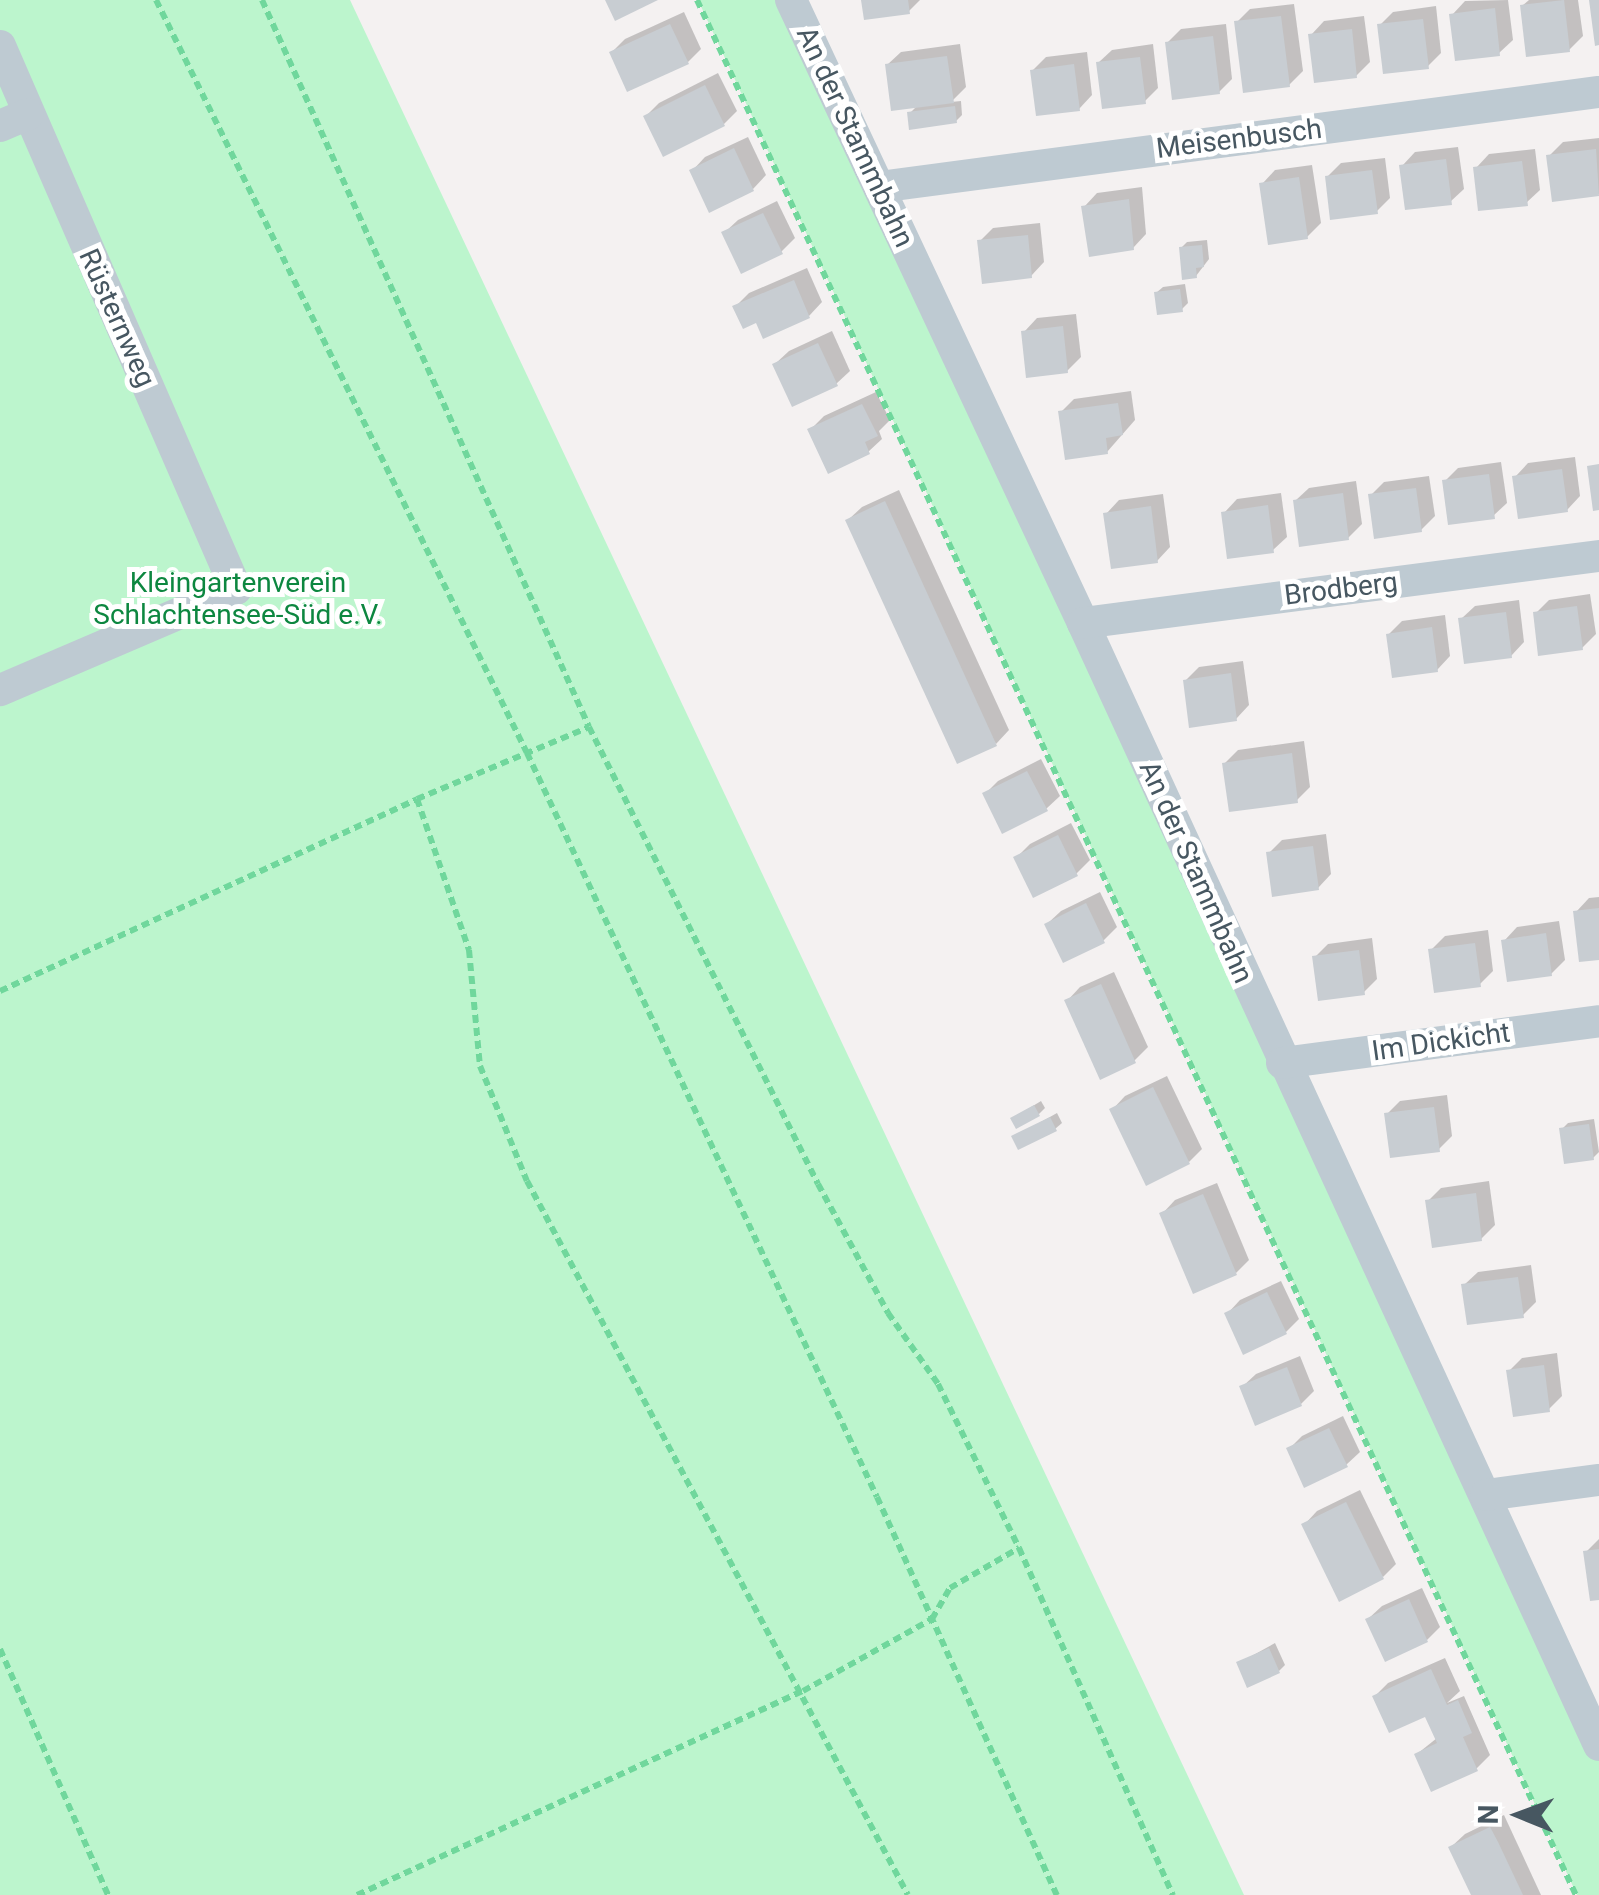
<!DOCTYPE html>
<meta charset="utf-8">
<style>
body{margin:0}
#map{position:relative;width:1599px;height:1895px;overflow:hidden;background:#f4f1f1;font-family:Roboto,sans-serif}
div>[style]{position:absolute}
.green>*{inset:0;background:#bcf5cd}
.shadow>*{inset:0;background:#0003}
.building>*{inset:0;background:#c8cdd2}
.path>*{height:6px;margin-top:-3px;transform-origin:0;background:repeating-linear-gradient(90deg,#70d79c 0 8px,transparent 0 13px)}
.minor>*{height:32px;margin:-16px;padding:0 16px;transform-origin:16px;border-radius:16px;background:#becad2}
span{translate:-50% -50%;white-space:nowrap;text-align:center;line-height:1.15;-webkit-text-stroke:10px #fff;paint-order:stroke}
.street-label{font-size:28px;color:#475761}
.park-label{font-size:28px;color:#0d8740}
.north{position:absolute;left:1469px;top:1765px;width:100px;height:100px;-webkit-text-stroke:8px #fff;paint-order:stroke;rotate:271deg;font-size:28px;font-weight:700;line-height:40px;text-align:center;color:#475761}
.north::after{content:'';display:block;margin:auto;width:35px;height:45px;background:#475761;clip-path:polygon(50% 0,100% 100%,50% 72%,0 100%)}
</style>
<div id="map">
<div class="green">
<i style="clip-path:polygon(0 0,350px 0,1244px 1895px,0 1895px)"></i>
<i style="clip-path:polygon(698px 0,791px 0,1599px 1745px,1599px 1895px,1577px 1895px)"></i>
</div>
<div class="shadow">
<i style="clip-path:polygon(864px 0,920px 0,909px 11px)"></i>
<i style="clip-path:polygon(1508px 0,1513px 40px,1499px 53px,1452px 15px,1465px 1px)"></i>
<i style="clip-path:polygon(1529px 0,1578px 0,1583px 36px,1569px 50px,1522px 6px)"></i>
<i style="clip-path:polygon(1294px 4px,1303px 71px,1289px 85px,1237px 22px,1250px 9px)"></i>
<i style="clip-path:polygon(1436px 6px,1441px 53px,1428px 66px,1380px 25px,1393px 12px)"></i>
<i style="clip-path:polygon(684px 12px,701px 49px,688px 62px,612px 52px,625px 39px)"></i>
<i style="clip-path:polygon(1364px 16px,1370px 62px,1356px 76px,1311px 35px,1324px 21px)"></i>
<i style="clip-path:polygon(1226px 24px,1232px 79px,1219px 92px,1168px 42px,1181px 29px)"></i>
<i style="clip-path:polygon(960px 44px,966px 87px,951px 102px,961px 101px,962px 115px,956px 121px,910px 113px,918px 105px,887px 65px,901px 52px)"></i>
<i style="clip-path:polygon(1153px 44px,1158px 88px,1145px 101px,1098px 63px,1112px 50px)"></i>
<i style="clip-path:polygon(1087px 52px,1092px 95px,1079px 109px,1032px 71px,1046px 57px)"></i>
<i style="clip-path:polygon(718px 73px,737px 111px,724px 124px,646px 116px,659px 103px)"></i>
<i style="clip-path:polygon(748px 137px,766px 175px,753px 189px,692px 171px,705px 157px)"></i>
<i style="clip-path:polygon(1599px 138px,1599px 194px,1555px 199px,1549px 156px,1563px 142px)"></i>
<i style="clip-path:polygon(1458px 147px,1464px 189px,1450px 202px,1402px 166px,1415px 152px)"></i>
<i style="clip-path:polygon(1535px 149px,1540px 190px,1526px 203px,1476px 168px,1489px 154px)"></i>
<i style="clip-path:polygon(1385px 158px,1390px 198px,1376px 212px,1327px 177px,1341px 163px)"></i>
<i style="clip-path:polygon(1312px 165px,1321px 223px,1307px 237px,1262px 184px,1275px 170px)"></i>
<i style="clip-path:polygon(1142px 187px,1146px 234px,1133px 248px,1084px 207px,1097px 193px)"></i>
<i style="clip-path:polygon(777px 201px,795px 238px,781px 252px,724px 233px,738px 220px)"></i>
<i style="clip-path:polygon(1040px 223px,1044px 262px,1031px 276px,980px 241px,993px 228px)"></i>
<i style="clip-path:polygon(1207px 240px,1209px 259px,1196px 276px,1181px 248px,1187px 242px)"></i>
<i style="clip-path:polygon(807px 268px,822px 302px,809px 316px,758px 320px,735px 307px,749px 293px)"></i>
<i style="clip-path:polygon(1185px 284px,1188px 303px,1182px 309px,1156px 293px,1163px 287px)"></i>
<i style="clip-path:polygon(1076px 314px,1081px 357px,1067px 371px,1024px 332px,1037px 318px)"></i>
<i style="clip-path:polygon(832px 331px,850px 371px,836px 384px,775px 364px,789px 351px)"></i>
<i style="clip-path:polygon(1131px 391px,1135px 420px,1107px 452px,1061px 412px,1074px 399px)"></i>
<i style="clip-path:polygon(876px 392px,890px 420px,879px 431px,882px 439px,868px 452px,810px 430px,824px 416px)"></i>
<i style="clip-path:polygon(1575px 457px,1580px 496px,1567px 510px,1515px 477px,1528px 463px)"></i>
<i style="clip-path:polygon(1501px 462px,1507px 503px,1493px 516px,1445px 481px,1458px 468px)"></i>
<i style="clip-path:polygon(1429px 476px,1435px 516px,1421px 530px,1371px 495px,1384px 482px)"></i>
<i style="clip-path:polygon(1356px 481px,1362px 524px,1348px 538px,1295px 501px,1309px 488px)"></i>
<i style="clip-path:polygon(899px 490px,1009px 730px,996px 744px,848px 520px,862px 507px)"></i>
<i style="clip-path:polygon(1281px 493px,1287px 537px,1273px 550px,1224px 513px,1237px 499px)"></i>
<i style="clip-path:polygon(1163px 494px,1170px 547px,1157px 561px,1106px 514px,1119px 500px)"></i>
<i style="clip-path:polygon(1590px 594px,1596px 634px,1582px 648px,1536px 613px,1549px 600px)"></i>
<i style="clip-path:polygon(1519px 600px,1524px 642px,1511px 656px,1461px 619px,1475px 606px)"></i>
<i style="clip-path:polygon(1445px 615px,1450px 656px,1437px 670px,1389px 634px,1402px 621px)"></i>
<i style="clip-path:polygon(1243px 661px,1249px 705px,1236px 719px,1185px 681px,1199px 667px)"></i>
<i style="clip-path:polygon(1304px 741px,1310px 787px,1297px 800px,1224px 764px,1238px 750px)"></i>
<i style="clip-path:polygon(1041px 759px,1060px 796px,1046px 809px,985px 794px,998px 781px)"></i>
<i style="clip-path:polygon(1071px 823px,1090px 860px,1076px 874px,1016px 858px,1030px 844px)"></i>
<i style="clip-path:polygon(1326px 834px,1331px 874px,1318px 888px,1269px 853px,1282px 840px)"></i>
<i style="clip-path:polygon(1100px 892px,1117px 927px,1103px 941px,1047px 924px,1061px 911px)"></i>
<i style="clip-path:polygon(1599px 897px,1599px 957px,1576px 912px,1589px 898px)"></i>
<i style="clip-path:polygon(1559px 921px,1565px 960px,1551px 974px,1504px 941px,1517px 927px)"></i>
<i style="clip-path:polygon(1488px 930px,1493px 971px,1480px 984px,1431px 950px,1445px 936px)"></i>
<i style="clip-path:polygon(1372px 938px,1377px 979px,1364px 992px,1315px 957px,1328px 944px)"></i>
<i style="clip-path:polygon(1114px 972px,1148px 1047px,1134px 1061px,1067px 1001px,1080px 987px)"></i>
<i style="clip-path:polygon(1167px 1076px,1202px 1149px,1189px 1162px,1112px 1110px,1125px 1096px)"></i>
<i style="clip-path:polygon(1447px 1095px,1452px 1136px,1439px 1149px,1387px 1114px,1400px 1101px)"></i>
<i style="clip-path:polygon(1041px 1101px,1045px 1108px,1039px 1114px,1013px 1118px)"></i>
<i style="clip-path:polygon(1057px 1113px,1062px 1123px,1055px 1129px,1014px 1137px)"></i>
<i style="clip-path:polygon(1594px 1119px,1599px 1152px,1593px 1158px,1562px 1129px,1568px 1123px)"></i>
<i style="clip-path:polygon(1489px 1181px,1495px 1225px,1481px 1239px,1428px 1201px,1441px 1188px)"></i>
<i style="clip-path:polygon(1217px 1183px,1249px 1260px,1236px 1273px,1162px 1214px,1175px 1200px)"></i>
<i style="clip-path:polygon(1531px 1265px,1536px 1302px,1523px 1315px,1464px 1285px,1478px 1272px)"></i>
<i style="clip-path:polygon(1281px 1281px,1299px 1319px,1286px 1332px,1227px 1314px,1240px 1300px)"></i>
<i style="clip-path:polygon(1557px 1353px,1562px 1396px,1549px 1409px,1509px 1371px,1522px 1358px)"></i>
<i style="clip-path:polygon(1300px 1356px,1314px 1391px,1301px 1404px,1242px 1387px,1256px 1374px)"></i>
<i style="clip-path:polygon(1343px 1416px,1360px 1452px,1346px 1465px,1289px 1449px,1302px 1436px)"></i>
<i style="clip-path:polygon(1360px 1490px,1396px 1564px,1383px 1577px,1304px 1525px,1317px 1511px)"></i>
<i style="clip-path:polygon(1599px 1539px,1599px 1598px,1586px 1552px)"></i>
<i style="clip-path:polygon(1422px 1588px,1440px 1627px,1427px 1640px,1368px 1619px,1382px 1606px)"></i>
<i style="clip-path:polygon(1275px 1643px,1285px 1665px,1279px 1671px,1239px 1663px)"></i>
<i style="clip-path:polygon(1445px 1658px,1460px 1691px,1447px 1703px,1464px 1696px,1490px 1755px,1476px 1769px,1417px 1754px,1437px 1738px,1428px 1717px,1375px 1696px,1388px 1683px)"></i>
<i style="clip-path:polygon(1504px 1815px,1541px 1895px,1473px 1895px,1451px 1847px,1465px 1834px)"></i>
</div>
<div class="building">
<i style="clip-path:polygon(605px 0,658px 0,615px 21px)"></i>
<i style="clip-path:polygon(861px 0,908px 0,910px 14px,864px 20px)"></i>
<i style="clip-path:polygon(1564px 0,1570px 52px,1526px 57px,1520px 5px)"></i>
<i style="clip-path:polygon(1589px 0,1599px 0,1599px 45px,1595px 46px)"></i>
<i style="clip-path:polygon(1495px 8px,1500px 56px,1455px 61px,1449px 14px)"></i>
<i style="clip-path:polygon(1281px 16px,1290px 87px,1243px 93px,1234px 21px)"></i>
<i style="clip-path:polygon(1423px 19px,1429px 69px,1383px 74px,1377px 24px)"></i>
<i style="clip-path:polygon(670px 24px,689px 64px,627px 92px,609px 52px)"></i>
<i style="clip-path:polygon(1352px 29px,1357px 78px,1314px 83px,1308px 34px)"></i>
<i style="clip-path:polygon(1213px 36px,1220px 94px,1172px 100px,1165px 42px)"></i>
<i style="clip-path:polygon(947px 56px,954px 103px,891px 111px,885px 64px)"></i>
<i style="clip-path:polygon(1140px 57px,1146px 104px,1102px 109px,1096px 62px)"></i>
<i style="clip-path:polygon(1074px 64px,1080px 111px,1036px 116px,1030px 70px)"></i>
<i style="clip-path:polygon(705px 85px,725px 126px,663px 157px,643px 116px)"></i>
<i style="clip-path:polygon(955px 106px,957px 123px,909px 130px,907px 112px)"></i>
<i style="clip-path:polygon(734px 148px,754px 191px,709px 213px,689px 170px)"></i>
<i style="clip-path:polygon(1596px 149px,1599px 196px,1552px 202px,1546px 155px)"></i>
<i style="clip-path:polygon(1446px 159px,1452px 205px,1405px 210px,1399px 165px)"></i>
<i style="clip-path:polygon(1522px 161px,1528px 206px,1478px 211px,1473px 167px)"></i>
<i style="clip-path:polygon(1372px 170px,1378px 214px,1330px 220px,1325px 176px)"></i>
<i style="clip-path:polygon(1299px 177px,1308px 239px,1268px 245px,1259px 183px)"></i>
<i style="clip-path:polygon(1129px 199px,1134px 250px,1089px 257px,1081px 206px)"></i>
<i style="clip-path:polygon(763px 213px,783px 254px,741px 274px,721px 232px)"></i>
<i style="clip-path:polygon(1028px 235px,1032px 278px,982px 284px,977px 240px)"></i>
<i style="clip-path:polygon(1202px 245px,1204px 267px,1196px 268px,1197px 278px,1182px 280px,1179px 247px)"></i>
<i style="clip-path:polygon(794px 280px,810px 318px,763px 339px,756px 323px,743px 329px,732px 306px)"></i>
<i style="clip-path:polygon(1180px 289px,1183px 312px,1157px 315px,1154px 292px)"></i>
<i style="clip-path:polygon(1063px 326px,1068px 373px,1026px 378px,1021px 331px)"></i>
<i style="clip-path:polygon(818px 343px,838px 386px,792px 407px,772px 364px)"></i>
<i style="clip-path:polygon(1118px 403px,1123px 435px,1106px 438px,1108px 454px,1065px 460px,1058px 411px)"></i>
<i style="clip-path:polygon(862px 404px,878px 436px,865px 442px,870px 454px,828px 474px,807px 429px)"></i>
<i style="clip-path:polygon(1599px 464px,1599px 510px,1593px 511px,1587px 466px)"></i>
<i style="clip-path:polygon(1562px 469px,1568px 512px,1518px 519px,1512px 476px)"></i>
<i style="clip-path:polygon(1489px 474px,1495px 519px,1448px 525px,1442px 480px)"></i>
<i style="clip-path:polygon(1416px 488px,1422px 532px,1374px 539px,1368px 494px)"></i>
<i style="clip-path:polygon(1343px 493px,1349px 540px,1299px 547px,1293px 500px)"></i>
<i style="clip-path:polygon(885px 501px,997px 746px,957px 764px,845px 520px)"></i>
<i style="clip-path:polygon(1268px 505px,1274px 553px,1227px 559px,1221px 512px)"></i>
<i style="clip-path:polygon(1151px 506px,1158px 563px,1111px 569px,1103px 513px)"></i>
<i style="clip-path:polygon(1577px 606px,1583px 650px,1538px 656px,1533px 612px)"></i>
<i style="clip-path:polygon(1506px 612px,1512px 658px,1464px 664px,1458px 618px)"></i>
<i style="clip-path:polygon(1432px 627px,1438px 672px,1392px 678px,1386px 634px)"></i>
<i style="clip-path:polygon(1231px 673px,1237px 721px,1189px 728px,1183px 680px)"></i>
<i style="clip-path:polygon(1292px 753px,1298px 803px,1229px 812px,1222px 763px)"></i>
<i style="clip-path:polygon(1027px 771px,1048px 811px,1002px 834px,982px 793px)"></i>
<i style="clip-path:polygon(1058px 835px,1078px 876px,1033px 898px,1013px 857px)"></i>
<i style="clip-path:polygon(1313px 846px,1319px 890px,1272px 897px,1266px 852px)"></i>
<i style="clip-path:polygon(1086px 903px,1105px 943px,1063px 963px,1044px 924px)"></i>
<i style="clip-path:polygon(1599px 908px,1599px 960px,1579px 962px,1573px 911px)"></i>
<i style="clip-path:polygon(1546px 933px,1552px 976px,1507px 982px,1501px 940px)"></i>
<i style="clip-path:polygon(1475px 943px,1481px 987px,1434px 993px,1428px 949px)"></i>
<i style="clip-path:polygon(1359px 950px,1365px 995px,1318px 1001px,1312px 956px)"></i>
<i style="clip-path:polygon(1101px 984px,1136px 1063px,1100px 1080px,1064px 1000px)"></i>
<i style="clip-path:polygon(1153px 1087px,1190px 1164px,1146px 1186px,1109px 1109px)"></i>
<i style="clip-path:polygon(1034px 1105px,1040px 1116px,1016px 1129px,1010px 1118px)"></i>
<i style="clip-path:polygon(1434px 1107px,1440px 1152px,1390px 1158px,1384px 1113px)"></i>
<i style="clip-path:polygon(1050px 1117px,1057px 1131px,1018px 1150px,1011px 1136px)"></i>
<i style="clip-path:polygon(1589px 1124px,1594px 1160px,1564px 1164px,1559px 1128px)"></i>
<i style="clip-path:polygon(1476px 1193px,1482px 1241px,1432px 1248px,1425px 1200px)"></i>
<i style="clip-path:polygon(1203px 1194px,1237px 1275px,1193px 1294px,1159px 1213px)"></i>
<i style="clip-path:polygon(1518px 1277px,1524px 1318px,1467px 1325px,1461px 1284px)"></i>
<i style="clip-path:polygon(1267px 1292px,1287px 1334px,1243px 1355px,1224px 1313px)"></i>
<i style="clip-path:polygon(1544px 1365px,1550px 1412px,1513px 1417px,1506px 1370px)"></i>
<i style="clip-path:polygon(1287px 1367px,1302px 1406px,1255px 1426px,1239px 1386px)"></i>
<i style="clip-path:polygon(1329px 1428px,1348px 1467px,1304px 1488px,1286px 1448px)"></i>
<i style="clip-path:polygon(1346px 1502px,1384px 1579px,1339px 1602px,1301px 1524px)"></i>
<i style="clip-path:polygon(1599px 1549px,1599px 1600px,1590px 1601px,1583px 1551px)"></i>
<i style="clip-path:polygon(1409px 1599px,1428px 1642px,1385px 1662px,1365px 1619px)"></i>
<i style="clip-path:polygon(1269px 1648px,1280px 1673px,1247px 1688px,1236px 1662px)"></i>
<i style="clip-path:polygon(1431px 1669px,1447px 1705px,1458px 1700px,1472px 1733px,1463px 1737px,1478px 1771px,1431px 1792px,1414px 1754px,1437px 1743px,1425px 1717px,1389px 1733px,1372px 1696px)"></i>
<i style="clip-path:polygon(1490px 1827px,1498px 1842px,1523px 1895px,1471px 1895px,1448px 1847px)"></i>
</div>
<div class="path">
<i style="left:156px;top:0;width:839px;rotate:63.77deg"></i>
<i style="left:527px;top:753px;width:822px;rotate:64.81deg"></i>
<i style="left:877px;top:1497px;width:437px;rotate:65.7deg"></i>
<i style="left:262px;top:0;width:797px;rotate:65.78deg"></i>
<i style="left:589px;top:727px;width:511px;rotate:63.38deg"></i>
<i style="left:818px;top:1184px;width:147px;rotate:61.5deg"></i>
<i style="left:888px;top:1313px;width:87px;rotate:54.8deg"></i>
<i style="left:938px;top:1384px;width:183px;rotate:63.7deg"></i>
<i style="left:1019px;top:1548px;width:380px;rotate:66.1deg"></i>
<i style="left:697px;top:0;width:2089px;rotate:65.12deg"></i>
<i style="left:417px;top:799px;width:160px;rotate:71deg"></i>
<i style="left:469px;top:950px;width:117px;rotate:84.6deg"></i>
<i style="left:480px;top:1066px;width:124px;rotate:67.8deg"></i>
<i style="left:527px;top:1181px;width:809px;rotate:61.92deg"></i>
<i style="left:0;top:991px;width:459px;rotate:-24.7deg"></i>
<i style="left:417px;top:799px;width:186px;rotate:-22.7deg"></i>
<i style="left:0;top:1649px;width:269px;rotate:66.3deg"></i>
<i style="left:357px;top:1895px;width:490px;rotate:-24.6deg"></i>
<i style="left:803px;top:1691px;width:148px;rotate:-29.2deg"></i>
<i style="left:932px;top:1619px;width:36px;rotate:-60deg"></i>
<i style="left:950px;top:1588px;width:80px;rotate:-30.1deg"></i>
</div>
<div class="minor">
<i style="left:791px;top:0;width:688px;rotate:64.89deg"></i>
<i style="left:1083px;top:623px;width:1235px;rotate:65.3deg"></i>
<i style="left:0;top:46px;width:592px;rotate:66.51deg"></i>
<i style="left:236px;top:589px;width:257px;rotate:156.8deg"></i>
<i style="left:0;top:126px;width:30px;rotate:-23deg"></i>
<i style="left:879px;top:187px;width:726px;rotate:-7.52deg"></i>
<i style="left:1083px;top:623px;width:520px;rotate:-7.4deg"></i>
<i style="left:1282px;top:1063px;width:320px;rotate:-7.5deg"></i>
<i style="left:1486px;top:1495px;width:114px;rotate:-7.6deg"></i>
</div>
<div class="street-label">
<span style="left:855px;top:137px;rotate:65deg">An der Stammbahn</span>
<span style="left:1239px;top:139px;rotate:-7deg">Meisenbusch</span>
<span style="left:117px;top:318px;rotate:66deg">Rüsternweg</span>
<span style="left:1341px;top:589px;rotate:-7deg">Brodberg</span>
<span style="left:1196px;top:872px;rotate:66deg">An der Stammbahn</span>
<span style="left:1441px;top:1042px;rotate:-8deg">Im Dickicht</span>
</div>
<div class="park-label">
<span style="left:238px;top:599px">Kleingartenverein<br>Schlachtensee-Süd e.V.</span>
</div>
<div class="north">N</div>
</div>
